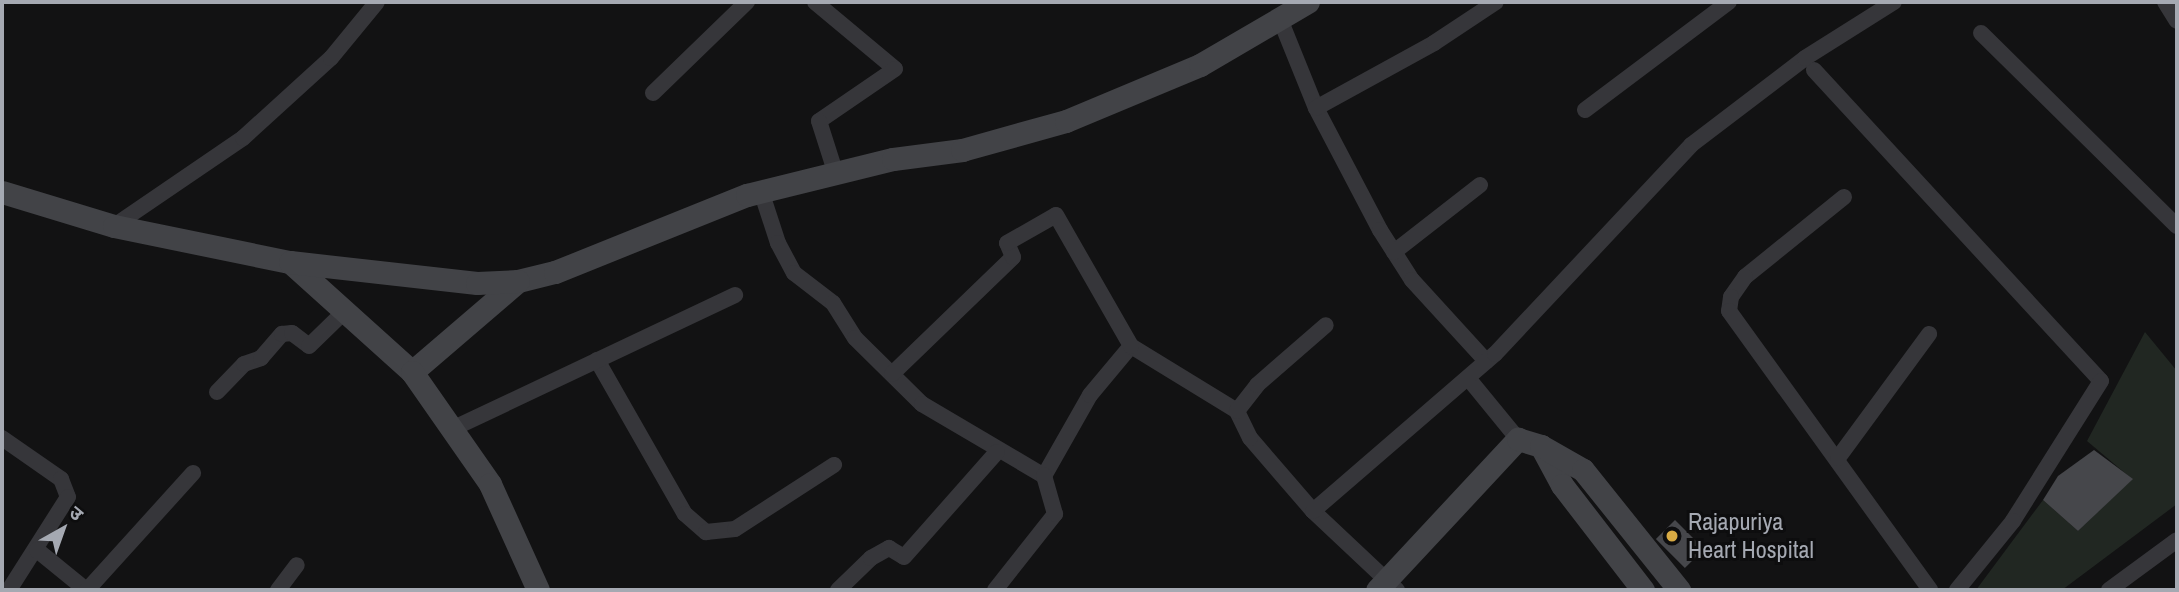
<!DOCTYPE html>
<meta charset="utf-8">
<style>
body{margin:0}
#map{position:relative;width:2179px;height:592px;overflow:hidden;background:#121213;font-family:"Archivo Narrow","Noto Sans Devanagari",sans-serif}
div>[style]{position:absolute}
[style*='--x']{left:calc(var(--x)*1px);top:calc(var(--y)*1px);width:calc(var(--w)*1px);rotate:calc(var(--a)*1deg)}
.green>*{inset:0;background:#212722}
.building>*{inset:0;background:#46474b;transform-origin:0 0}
.street>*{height:16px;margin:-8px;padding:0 8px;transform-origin:8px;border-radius:8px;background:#36363a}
.secondary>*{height:23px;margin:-11.5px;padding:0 11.5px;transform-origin:11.5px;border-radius:11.5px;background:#424347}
.dots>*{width:19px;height:19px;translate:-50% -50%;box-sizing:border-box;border:4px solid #0d0d0e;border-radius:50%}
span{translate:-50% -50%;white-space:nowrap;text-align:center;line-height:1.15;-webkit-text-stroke:6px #0d0d0e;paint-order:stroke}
.poi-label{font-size:24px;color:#a5a9b2}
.left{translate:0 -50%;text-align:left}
.frame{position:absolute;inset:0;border:4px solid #a5a9b2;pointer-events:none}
.north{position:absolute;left:28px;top:494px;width:70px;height:70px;-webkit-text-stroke:5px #0d0d0e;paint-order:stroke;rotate:40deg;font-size:19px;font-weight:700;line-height:28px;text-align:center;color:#a5a9b2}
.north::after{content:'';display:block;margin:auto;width:24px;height:32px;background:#a5a9b2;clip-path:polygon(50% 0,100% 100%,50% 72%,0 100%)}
</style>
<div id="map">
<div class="green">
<div style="clip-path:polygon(2145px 332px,2177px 371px,2177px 504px,2062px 590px,1976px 590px,2043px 500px,2078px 531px,2132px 479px,2087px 441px)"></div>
</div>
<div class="building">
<div style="clip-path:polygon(2094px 450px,2133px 479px,2078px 531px,2043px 500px,2058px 476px)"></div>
<div style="left:1675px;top:520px;width:41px;height:27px;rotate:45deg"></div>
</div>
<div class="street">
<div style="--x:815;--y:2;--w:104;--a:39.9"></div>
<div style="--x:895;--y:69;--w:92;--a:145.6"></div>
<div style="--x:819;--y:121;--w:52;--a:72.3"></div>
<div style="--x:2165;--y:2;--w:22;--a:58"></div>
<div style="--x:1280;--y:19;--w:96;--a:68"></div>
<div style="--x:1316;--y:108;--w:138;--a:62.3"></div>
<div style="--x:1380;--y:230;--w:59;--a:57.4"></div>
<div style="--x:1412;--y:280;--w:110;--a:47.6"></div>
<div style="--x:1981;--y:33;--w:275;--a:44.6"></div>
<div style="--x:1814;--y:70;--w:423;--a:47.3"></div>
<div style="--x:2101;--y:381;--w:165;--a:122.2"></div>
<div style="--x:2013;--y:521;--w:89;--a:129.1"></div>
<div style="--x:653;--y:93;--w:131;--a:-44.1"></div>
<div style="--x:1316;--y:108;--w:135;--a:-28.8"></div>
<div style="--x:1434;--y:43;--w:74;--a:-33.5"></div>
<div style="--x:1585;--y:110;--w:180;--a:-36.9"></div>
<div style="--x:761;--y:191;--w:55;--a:71.9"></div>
<div style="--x:778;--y:243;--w:34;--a:62"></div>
<div style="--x:794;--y:273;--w:49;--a:37.6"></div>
<div style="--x:833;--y:303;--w:41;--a:57.8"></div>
<div style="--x:855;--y:338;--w:94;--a:44.6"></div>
<div style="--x:922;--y:404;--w:142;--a:30.5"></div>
<div style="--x:1044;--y:476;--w:93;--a:-60.4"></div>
<div style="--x:1090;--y:395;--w:64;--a:-50.1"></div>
<div style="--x:1131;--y:346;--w:124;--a:31.5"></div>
<div style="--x:1844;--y:197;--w:127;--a:141.1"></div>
<div style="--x:1745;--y:277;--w:24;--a:125"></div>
<div style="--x:1731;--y:297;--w:14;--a:98"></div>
<div style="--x:1729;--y:311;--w:344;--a:54.2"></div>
<div style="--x:114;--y:226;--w:156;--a:-34.3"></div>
<div style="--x:243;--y:138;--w:119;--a:-42.3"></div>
<div style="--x:331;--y:58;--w:72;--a:-50.6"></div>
<div style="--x:1394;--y:252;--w:109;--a:-37.9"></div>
<div style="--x:597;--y:360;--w:177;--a:60.3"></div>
<div style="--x:685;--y:514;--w:28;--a:41"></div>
<div style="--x:706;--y:532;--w:29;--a:-6"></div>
<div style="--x:735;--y:529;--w:118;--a:-32.9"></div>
<div style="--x:892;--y:374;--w:168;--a:-44"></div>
<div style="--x:1013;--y:257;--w:15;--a:-113"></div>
<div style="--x:1007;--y:243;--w:56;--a:-29.7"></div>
<div style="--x:1056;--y:215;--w:151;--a:60.2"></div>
<div style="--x:1468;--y:378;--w:79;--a:50.7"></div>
<div style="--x:217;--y:392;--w:39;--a:-46"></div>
<div style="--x:244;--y:364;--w:18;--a:-19"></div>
<div style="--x:261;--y:358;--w:32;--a:-49"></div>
<div style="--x:282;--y:334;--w:10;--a:-6"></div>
<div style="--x:292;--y:333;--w:21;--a:37"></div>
<div style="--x:309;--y:346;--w:52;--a:-44.2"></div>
<div style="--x:454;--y:428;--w:311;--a:-25.3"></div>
<div style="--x:2;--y:438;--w:72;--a:34.8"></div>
<div style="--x:61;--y:479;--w:19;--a:69"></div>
<div style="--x:68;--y:497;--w:110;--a:122.4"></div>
<div style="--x:1838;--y:458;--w:154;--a:-53.7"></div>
<div style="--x:1313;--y:511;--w:96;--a:-130.8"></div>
<div style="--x:1250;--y:438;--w:30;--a:-116"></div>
<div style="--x:1237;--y:411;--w:33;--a:-52"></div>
<div style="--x:1257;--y:385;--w:91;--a:-41"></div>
<div style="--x:37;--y:550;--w:63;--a:39.2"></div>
<div style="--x:87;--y:590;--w:158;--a:-47.8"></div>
<div style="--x:278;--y:590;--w:31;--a:-53"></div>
<div style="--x:838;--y:590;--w:46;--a:-44.1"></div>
<div style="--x:871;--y:558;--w:21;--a:-29"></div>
<div style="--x:889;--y:548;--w:17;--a:31"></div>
<div style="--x:904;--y:557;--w:140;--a:-48.5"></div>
<div style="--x:995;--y:590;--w:97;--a:-51.7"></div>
<div style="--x:1055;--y:514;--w:40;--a:-106"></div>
<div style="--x:1397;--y:590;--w:115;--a:-136.8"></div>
<div style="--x:1313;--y:511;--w:240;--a:-40.8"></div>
<div style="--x:1495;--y:354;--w:287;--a:-46.8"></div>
<div style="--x:1691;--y:145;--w:143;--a:-37.3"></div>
<div style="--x:1805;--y:58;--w:105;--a:-32.2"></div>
<div style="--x:2109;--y:590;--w:84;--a:-36.3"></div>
</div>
<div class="secondary">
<div style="--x:2;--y:192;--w:117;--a:16.9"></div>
<div style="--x:114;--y:226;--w:180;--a:11.6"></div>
<div style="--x:290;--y:262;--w:164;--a:42"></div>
<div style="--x:412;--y:372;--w:140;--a:-40.6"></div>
<div style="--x:518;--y:281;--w:38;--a:-14"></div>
<div style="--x:555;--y:272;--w:207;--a:-21.9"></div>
<div style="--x:747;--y:195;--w:150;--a:-13.9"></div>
<div style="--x:893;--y:159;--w:70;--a:-7.4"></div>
<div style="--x:962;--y:150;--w:108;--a:-15.6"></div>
<div style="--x:1066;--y:121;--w:145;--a:-22.7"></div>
<div style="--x:1200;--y:65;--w:125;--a:-30.3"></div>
<div style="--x:290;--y:262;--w:188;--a:6.4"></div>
<div style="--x:477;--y:283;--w:41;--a:-2.8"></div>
<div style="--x:412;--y:372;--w:136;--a:55.1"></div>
<div style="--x:490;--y:484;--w:116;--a:65.6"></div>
<div style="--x:1541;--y:446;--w:44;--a:61.7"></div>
<div style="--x:1562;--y:485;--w:133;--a:52.4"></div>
<div style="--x:1377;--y:590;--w:207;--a:-47"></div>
<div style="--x:1518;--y:439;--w:24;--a:17"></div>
<div style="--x:1541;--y:446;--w:48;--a:29.7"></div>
<div style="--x:1583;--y:470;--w:154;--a:51.3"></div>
</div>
<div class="dots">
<div style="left:1672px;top:536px;background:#d9ab44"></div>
</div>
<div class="poi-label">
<span class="left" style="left:1688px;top:536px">Rajapuriya<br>Heart Hospital</span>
</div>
<div class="frame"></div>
<div class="north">उ</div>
</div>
